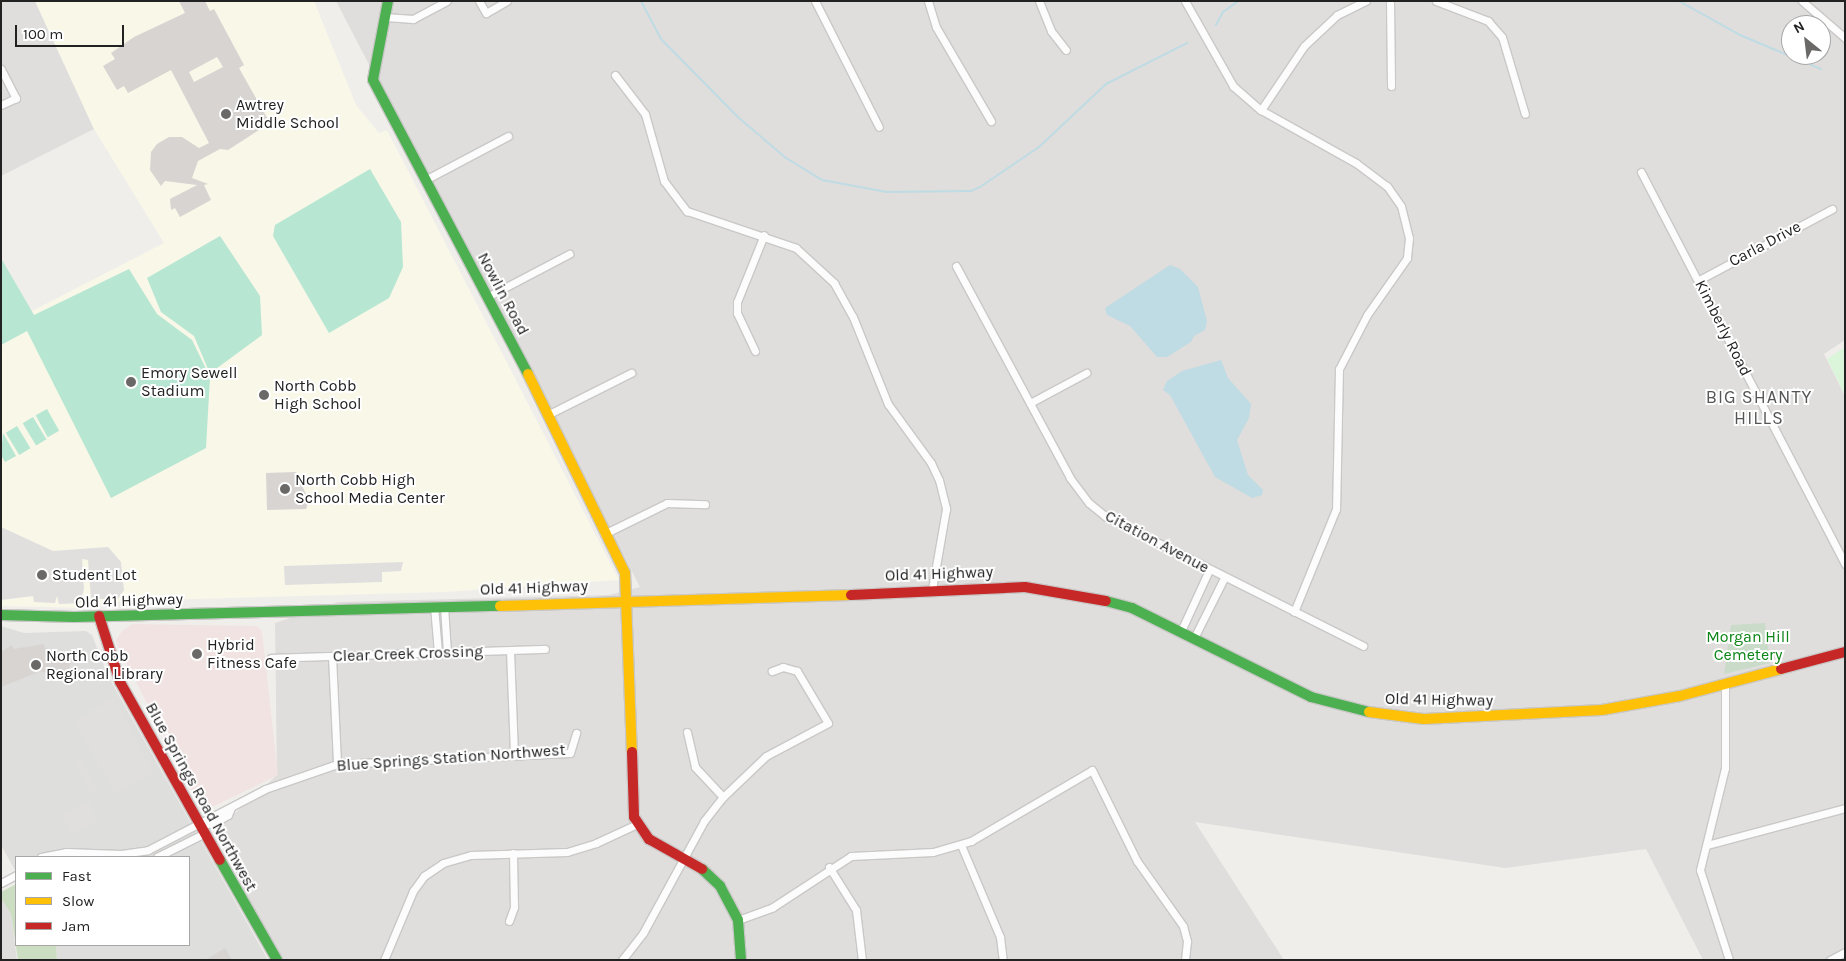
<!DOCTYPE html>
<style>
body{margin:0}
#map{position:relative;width:1846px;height:961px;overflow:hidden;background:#f0eeeb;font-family:Karla,sans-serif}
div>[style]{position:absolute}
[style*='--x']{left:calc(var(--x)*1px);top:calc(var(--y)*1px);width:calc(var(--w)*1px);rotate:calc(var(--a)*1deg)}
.residential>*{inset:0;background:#dfdedc}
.commercial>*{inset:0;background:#f1e3e1}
.education>*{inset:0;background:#f8f7e8}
.religious>*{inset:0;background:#dededc}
.forest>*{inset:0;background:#cbdec1}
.cemetery>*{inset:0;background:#cadbca}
.park>*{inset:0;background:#daf5da}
.pitch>*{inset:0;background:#b7e6d2;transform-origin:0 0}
.parking>*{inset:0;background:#e0dfde;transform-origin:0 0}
.water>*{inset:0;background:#bfdbe3}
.stream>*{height:2px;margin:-1px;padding:0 1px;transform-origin:1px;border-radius:1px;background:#bfdbe3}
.building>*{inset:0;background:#d7d4d2}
.roads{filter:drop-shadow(1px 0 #c9c8c7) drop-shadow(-1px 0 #c9c8c7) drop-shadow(0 1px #c9c8c7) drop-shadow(0 -1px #c9c8c7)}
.street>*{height:7px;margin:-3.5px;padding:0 3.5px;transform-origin:3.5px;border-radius:3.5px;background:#fdfcfc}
.fast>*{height:10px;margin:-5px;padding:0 5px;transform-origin:5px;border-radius:5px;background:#4caf50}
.slow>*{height:10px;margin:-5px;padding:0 5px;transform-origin:5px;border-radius:5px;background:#ffc107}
.jam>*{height:10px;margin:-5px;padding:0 5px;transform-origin:5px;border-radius:5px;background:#c62828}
.dots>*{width:14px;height:14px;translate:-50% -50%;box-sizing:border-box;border:2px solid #fff;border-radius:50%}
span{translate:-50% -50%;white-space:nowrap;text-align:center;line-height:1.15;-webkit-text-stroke:4px #fff;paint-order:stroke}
.poi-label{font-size:16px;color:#222}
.left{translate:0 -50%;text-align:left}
.street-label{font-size:16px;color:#222}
.park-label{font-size:16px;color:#0c8416}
.neighbourhood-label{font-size:18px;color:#555;letter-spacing:1px}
.frame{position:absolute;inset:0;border:2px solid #222;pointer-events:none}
.legend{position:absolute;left:15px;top:856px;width:175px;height:90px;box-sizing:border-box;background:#fff;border:1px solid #a7a7a7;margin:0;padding:6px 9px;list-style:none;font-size:15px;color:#222}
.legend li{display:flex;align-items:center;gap:10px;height:25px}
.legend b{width:25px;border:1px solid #a7a7a7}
.north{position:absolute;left:1781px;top:15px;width:50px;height:50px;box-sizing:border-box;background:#fff;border:1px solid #a7a7a7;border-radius:50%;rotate:331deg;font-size:14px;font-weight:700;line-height:20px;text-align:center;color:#222}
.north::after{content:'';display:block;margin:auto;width:18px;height:22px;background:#6a6968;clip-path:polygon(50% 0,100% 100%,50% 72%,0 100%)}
.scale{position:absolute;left:15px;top:25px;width:109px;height:22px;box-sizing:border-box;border:2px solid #222;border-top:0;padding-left:6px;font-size:15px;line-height:18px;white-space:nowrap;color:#222;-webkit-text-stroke:4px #fff;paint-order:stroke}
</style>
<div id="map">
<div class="residential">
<div style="clip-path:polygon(1px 1px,35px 1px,94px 129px,1px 176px)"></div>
<div style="clip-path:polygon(evenodd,336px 1px,1845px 1px,1845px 340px,1824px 354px,1845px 396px,1845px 960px,1703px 960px,1646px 849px,1505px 868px,1195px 822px,1284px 960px,278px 960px,218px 835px,223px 824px,277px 775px,275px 623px,338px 602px,609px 595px,640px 587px,336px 1px,1791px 25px,1821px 25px,1821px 55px,1791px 55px,1791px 25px)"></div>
<div style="clip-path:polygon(1px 898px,11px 914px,17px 960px,1px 960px)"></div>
</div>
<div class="commercial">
<div style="clip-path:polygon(133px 624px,257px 626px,262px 631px,278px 775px,206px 810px,195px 796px,118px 647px,116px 640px,122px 631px)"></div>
</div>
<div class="education">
<div style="clip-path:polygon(35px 1px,314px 1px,356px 105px,379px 133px,387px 130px,619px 580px,445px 592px,125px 601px,82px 608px,1px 606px,1px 327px,164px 243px,94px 129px)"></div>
</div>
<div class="religious">
<div style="clip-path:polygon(1px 626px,24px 633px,86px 631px,92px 635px,108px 676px,268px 960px,57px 960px,56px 945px,189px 945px,189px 857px,16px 857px,16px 872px,1px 845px)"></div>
</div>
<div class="forest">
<div style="clip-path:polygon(16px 884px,16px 945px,56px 945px,57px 960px,18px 960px,11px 914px,1px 898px,1px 892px)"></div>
</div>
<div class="cemetery">
<div style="clip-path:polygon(1765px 623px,1770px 663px,1724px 674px,1731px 625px)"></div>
</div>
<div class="park">
<div style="clip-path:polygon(1845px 347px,1845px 395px,1827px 359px)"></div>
</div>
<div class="pitch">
<div style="clip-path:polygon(370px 169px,401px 222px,403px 267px,389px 298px,329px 333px,273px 236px,275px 225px)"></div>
<div style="clip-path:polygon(220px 236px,260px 296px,262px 335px,213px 371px,208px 369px,194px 336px,161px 312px,147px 278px)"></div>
<div style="clip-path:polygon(1px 258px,34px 315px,129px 269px,157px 314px,192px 340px,210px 377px,206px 448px,111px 498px,27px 331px,1px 345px)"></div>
<div style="left:47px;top:409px;width:25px;height:13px;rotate:61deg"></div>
<div style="left:33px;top:417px;width:26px;height:12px;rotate:59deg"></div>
<div style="left:17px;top:426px;width:26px;height:13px;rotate:59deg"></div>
<div style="clip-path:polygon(3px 433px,16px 456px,5px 462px,1px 455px)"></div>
</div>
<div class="parking">
<div style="clip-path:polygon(1px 527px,53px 551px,108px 547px,121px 562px,124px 590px,118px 599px,91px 599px,88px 560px,82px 559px,84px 589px,80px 603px,59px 604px,57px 596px,55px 603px,34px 602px,33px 596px,1px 600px)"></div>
<div style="clip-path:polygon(403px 562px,401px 571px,382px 572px,382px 582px,285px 585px,284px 566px)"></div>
<div style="left:114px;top:698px;width:85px;height:46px;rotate:61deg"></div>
<div style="left:81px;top:758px;width:36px;height:8px;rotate:63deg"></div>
<div style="left:90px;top:802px;width:22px;height:30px;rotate:69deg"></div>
</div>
<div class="water">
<div style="clip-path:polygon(1170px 265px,1180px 269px,1198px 287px,1207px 321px,1205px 330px,1194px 336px,1191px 342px,1167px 357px,1157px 357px,1130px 326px,1107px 315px,1105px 308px)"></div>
<div style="clip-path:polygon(1221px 360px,1228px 378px,1251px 404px,1249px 418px,1237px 440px,1248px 475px,1263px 490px,1262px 495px,1252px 498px,1215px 477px,1170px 395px,1163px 390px,1167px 381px,1182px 371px)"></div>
</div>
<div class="stream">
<div style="--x:641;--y:1;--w:43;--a:62.2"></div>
<div style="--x:661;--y:39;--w:111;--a:45.4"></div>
<div style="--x:739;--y:118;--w:62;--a:40.4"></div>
<div style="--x:786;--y:158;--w:42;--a:31.4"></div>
<div style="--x:822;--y:180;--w:66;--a:10.5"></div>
<div style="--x:887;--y:192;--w:84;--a:-0.7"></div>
<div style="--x:971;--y:191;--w:10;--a:-24"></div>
<div style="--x:980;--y:187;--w:71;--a:-34.1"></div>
<div style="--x:1039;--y:147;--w:92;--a:-43.2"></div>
<div style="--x:1106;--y:84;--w:91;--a:-26.8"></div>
<div style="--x:1679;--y:1;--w:70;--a:29.1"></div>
<div style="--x:1740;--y:35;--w:88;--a:22.8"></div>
<div style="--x:1216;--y:25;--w:15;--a:-62"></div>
<div style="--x:1223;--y:12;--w:19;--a:-36"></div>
</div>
<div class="building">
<div style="clip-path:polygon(evenodd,179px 1px,205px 1px,210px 11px,214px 9px,244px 65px,239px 68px,270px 123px,228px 150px,220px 149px,198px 161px,192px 178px,208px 184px,204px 185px,211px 200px,180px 217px,175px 208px,171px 210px,170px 199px,197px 185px,165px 181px,161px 186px,150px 170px,151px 152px,157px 144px,169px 137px,182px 137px,199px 148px,209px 143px,171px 70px,128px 93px,124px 86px,117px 90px,103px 66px,115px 59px,111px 53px,134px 37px,185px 13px,179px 1px,217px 57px,223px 67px,194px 82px,189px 72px,217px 57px)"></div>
<div style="clip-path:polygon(296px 472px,309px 501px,306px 509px,267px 510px,266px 473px)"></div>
<div style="clip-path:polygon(44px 644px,45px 648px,73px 658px,64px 680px,41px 671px,1px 687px,1px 652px,12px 645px,14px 649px)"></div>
<div style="clip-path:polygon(225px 948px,232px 960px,205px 960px)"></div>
</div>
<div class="roads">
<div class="street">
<div style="--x:479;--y:1;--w:14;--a:60"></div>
<div style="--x:486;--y:13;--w:24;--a:-30"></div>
<div style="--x:815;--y:1;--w:141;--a:63.1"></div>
<div style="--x:928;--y:1;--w:27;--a:73"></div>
<div style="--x:936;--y:27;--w:109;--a:59.7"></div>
<div style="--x:1039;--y:1;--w:32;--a:68"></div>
<div style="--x:1051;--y:31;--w:24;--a:52"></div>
<div style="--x:1185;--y:1;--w:98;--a:60.5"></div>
<div style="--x:1233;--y:86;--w:37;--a:41"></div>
<div style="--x:1261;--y:110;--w:109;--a:29.2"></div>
<div style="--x:1356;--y:163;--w:39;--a:37"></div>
<div style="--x:1387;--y:186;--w:24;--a:55"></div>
<div style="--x:1401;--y:206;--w:33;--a:76"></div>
<div style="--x:1409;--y:238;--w:20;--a:96"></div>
<div style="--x:1407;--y:258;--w:70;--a:125.1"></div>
<div style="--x:1367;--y:315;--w:61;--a:117.4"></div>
<div style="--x:1339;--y:369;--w:140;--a:91.2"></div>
<div style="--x:1336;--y:509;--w:111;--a:112.2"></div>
<div style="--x:1390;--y:1;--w:85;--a:89.3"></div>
<div style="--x:1436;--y:1;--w:56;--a:21"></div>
<div style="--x:1488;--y:21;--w:21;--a:49"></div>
<div style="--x:1502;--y:37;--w:80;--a:73.4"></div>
<div style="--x:1802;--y:1;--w:57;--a:40.7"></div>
<div style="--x:385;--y:17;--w:28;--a:4"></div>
<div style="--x:413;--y:19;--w:38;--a:-28"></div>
<div style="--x:1;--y:69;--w:33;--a:63"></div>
<div style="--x:16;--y:98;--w:17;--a:155"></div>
<div style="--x:615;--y:75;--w:49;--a:52.4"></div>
<div style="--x:645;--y:114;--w:70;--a:74.2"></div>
<div style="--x:664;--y:181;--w:38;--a:53"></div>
<div style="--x:687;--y:211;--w:115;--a:18.7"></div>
<div style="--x:796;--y:248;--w:52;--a:42.6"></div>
<div style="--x:834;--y:283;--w:39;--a:61"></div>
<div style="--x:853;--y:317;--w:94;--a:68.1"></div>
<div style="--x:888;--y:404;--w:73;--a:53.9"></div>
<div style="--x:931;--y:463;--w:19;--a:65"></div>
<div style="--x:939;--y:480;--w:30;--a:76"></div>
<div style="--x:946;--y:509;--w:81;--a:99.9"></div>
<div style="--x:1261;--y:110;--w:77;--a:-56.1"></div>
<div style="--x:1304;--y:46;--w:45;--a:-43.2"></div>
<div style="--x:1337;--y:15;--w:32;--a:-26"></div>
<div style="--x:1641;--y:172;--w:442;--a:62.5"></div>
<div style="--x:425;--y:180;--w:94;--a:-27.9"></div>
<div style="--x:956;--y:266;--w:241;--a:61.7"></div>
<div style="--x:1070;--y:478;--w:31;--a:53"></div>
<div style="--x:1089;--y:503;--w:21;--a:39"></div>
<div style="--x:1105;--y:516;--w:289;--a:26.7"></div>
<div style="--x:1699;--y:280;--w:151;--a:-28.1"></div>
<div style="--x:487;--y:297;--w:93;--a:-27.7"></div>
<div style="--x:755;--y:351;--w:42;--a:-115.3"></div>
<div style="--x:737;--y:313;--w:11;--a:-90"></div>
<div style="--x:737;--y:302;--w:72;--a:-68.1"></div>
<div style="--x:1030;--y:403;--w:64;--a:-28.2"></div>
<div style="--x:549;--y:414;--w:92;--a:-26.6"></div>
<div style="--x:604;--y:534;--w:70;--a:-26.2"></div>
<div style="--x:667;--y:503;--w:38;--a:2"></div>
<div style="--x:434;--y:606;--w:47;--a:85.1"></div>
<div style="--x:444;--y:606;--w:46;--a:86.3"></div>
<div style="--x:1181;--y:631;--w:67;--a:-65.3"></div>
<div style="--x:1194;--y:638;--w:67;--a:-63.4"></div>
<div style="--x:510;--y:650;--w:105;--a:87.8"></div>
<div style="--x:332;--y:656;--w:108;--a:87.3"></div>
<div style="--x:271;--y:658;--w:274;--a:-1.9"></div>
<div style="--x:1725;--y:685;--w:83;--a:90"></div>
<div style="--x:1725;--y:768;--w:105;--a:103.8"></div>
<div style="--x:1700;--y:870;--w:95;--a:72.1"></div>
<div style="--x:687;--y:732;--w:36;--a:77"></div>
<div style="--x:695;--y:767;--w:41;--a:47"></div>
<div style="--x:200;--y:825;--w:14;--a:-8"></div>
<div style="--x:214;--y:823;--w:16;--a:-30"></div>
<div style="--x:228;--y:815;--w:8;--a:-67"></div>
<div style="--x:961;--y:845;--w:100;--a:67"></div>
<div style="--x:1000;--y:937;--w:23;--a:83"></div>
<div style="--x:1707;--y:845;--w:143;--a:-15"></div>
<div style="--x:41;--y:857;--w:25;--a:-11"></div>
<div style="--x:66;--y:852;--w:55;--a:2.1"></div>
<div style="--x:121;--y:854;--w:27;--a:-8"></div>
<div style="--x:148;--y:850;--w:132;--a:-27.5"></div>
<div style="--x:265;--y:789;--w:76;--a:-19.1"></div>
<div style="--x:337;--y:764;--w:233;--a:-2.7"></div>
<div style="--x:570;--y:753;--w:21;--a:-73"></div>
<div style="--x:157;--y:857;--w:54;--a:-26.6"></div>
<div style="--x:829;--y:867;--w:51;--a:57.9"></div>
<div style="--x:856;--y:910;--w:50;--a:83.2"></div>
<div style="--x:1;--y:883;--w:17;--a:-28"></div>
<div style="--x:738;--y:920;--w:37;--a:-20"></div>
<div style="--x:773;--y:907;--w:93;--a:-33.2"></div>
<div style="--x:851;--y:856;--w:82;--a:-2.8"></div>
<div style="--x:933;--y:852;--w:40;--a:-16"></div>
<div style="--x:971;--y:841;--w:140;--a:-30.4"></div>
<div style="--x:1092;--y:770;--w:102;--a:63.7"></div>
<div style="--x:1137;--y:861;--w:80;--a:54.7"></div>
<div style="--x:1183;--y:926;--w:16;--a:75"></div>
<div style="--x:1187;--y:941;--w:19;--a:96"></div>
<div style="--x:509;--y:921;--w:15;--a:-70"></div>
<div style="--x:514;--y:907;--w:54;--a:-91.1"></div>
<div style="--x:384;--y:960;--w:75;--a:-67.2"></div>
<div style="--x:413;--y:891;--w:19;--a:-54"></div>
<div style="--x:424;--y:876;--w:23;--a:-34"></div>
<div style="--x:443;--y:863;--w:29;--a:-16"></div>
<div style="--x:471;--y:855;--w:96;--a:-1.8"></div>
<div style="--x:567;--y:852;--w:30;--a:-17"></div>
<div style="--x:596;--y:843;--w:45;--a:-24.9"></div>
<div style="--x:622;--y:960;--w:34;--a:-52"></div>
<div style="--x:643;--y:933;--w:128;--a:-61.4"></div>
<div style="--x:704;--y:821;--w:31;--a:-52"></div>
<div style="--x:723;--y:797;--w:59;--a:-43.6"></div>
<div style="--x:766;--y:756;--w:70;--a:-28"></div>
<div style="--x:828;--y:723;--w:61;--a:-120.8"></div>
<div style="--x:797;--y:671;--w:15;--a:-164"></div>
<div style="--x:783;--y:667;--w:12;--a:160"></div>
<div style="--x:1830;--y:960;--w:17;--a:-28"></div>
</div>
<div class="fast">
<div style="--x:388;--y:1;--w:80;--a:100.8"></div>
<div style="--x:373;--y:80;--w:332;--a:62.2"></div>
<div style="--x:1106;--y:601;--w:27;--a:15"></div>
<div style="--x:1132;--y:608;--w:200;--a:26.4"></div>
<div style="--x:1311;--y:697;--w:60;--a:14.5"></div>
<div style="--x:1;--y:615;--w:73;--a:1.6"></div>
<div style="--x:74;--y:617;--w:426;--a:-1.5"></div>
<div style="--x:220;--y:860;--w:115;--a:60.3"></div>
<div style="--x:702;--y:869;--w:25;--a:43"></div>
<div style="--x:720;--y:886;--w:38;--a:62"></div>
<div style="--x:738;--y:920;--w:40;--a:85.7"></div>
</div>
<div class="slow">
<div style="--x:528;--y:374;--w:221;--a:64"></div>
<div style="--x:625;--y:573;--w:179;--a:87.8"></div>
<div style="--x:500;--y:606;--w:351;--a:-1.8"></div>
<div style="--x:1369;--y:712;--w:55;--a:7.3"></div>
<div style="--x:1424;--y:719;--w:178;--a:-2.9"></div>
<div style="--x:1602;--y:710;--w:79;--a:-10.2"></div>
<div style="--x:1680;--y:696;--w:105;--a:-15"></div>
</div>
<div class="jam">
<div style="--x:851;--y:595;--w:174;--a:-2.6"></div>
<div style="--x:1025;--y:587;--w:82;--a:9.8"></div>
<div style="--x:99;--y:616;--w:69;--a:72.3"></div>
<div style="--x:120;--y:682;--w:204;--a:60.7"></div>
<div style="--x:1781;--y:669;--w:66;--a:-14.9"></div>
<div style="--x:632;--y:752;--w:65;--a:88.2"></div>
<div style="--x:634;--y:817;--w:27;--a:56"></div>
<div style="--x:649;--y:839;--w:61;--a:29.5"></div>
</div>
</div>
<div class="dots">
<div style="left:226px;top:114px;background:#6a6968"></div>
<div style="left:131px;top:382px;background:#6a6968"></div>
<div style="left:264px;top:395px;background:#6a6968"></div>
<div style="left:285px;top:489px;background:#6a6968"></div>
<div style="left:42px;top:575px;background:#6a6968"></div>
<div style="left:197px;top:654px;background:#6a6968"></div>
<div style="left:36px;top:665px;background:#6a6968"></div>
</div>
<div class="poi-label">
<span class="left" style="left:236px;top:114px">Awtrey<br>Middle School</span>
<span class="left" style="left:141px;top:382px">Emory Sewell<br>Stadium</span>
<span class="left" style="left:274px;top:395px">North Cobb<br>High School</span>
<span class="left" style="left:295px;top:489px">North Cobb High<br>School Media Center</span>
<span class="left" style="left:52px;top:575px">Student Lot</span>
<span class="left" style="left:207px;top:654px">Hybrid<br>Fitness Cafe</span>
<span class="left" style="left:46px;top:665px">North Cobb<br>Regional Library</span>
</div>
<div class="street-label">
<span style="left:1765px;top:244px;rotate:-28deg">Carla Drive</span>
<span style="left:503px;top:294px;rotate:62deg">Nowlin Road</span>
<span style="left:1723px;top:328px;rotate:63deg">Kimberly Road</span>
<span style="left:1157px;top:542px;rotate:28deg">Citation Avenue</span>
<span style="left:939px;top:574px;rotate:-2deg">Old 41 Highway</span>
<span style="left:534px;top:588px;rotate:-2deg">Old 41 Highway</span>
<span style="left:129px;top:601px;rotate:-2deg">Old 41 Highway</span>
<span style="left:408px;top:654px;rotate:-2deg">Clear Creek Crossing</span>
<span style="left:1439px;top:700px;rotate:1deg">Old 41 Highway</span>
<span style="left:451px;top:758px;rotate:-4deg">Blue Springs Station Northwest</span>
<span style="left:201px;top:797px;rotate:61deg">Blue Springs Road Northwest</span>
</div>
<div class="park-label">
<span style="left:1748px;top:646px">Morgan Hill<br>Cemetery</span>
</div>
<div class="neighbourhood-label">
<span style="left:1759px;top:408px">BIG SHANTY<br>HILLS</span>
</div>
<div class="frame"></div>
<ul class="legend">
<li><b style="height:6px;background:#4caf50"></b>Fast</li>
<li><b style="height:6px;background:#ffc107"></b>Slow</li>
<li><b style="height:6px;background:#c62828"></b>Jam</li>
</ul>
<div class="north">N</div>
<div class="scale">100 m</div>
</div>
